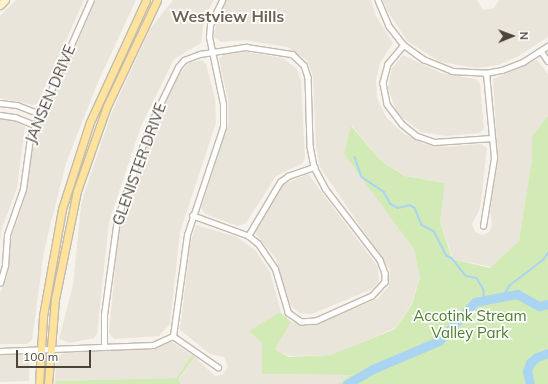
<!DOCTYPE html>
<style>
body{margin:0}
#map{position:relative;width:548px;height:384px;overflow:hidden;background:#f6f3ec;font-family:Mulish,sans-serif}
div>[style]{position:absolute}
[style*='--x']{left:calc(var(--x)*1px);top:calc(var(--y)*1px);width:calc(var(--w)*1px);rotate:calc(var(--a)*1deg)}
.residential>*{inset:0;background:#eae5da}
.green>*{inset:0;background:#d2eab5}
.stream>*{height:1.5px;margin:-0.75px;padding:0 0.75px;transform-origin:0.75px;border-radius:0.75px;background:#a9d4f2}
.river>*{height:9px;margin:-4.5px;padding:0 4.5px;transform-origin:4.5px;border-radius:4.5px;background:#a9d4f2}
.roads{filter:drop-shadow(1px 0 #c2bbae) drop-shadow(-1px 0 #c2bbae) drop-shadow(0 1px #c2bbae) drop-shadow(0 -1px #c2bbae)}
.street>*{height:4.5px;margin:-2.25px;padding:0 2.25px;transform-origin:2.25px;border-radius:2.25px;background:#fff}
.secondary>*{height:7px;margin:-3.5px;padding:0 3.5px;transform-origin:3.5px;border-radius:3.5px;background:#fff3cd}
.primary>*{height:7px;margin:-3.5px;padding:0 3.5px;transform-origin:3.5px;border-radius:3.5px;background:#ffe39c}
span{translate:-50% -50%;white-space:nowrap;text-align:center;line-height:1.15;-webkit-text-stroke:3.5px #fff;paint-order:stroke}
.street-label{font-size:15px;color:#4b4439}
.park-label{font-size:15px;color:#4a7f2a}
.neighbourhood-label{font-size:16px;color:#6e6250;font-weight:700}
.north{position:absolute;left:492px;top:16px;width:40px;height:40px;-webkit-text-stroke:3px #fff;paint-order:stroke;rotate:89deg;font-size:11px;font-weight:700;line-height:16px;text-align:center;color:#4b4439}
.north::after{content:'';display:block;margin:auto;width:14px;height:18px;background:#4b4439;clip-path:polygon(50% 0,100% 100%,50% 72%,0 100%)}
.scale{position:absolute;left:16px;top:350px;width:75px;height:18px;box-sizing:border-box;border:2px solid #4b4439;border-top:0;padding-left:5px;font-size:12px;line-height:14px;white-space:nowrap;color:#4b4439;-webkit-text-stroke:3px #fff;paint-order:stroke}
</style>
<div id="map">
<div class="residential">
<div style="clip-path:polygon(16px 0,84px 0,38px 103px,33px 105px,0 98px,0 16px)"></div>
<div style="clip-path:polygon(96px 0,136px 0,98px 82px,66px 163px,44px 251px,32px 340px,27px 344px,0 344px,0 293px,7px 277px,11px 239px,26px 194px,33px 143px)"></div>
<div style="clip-path:polygon(173px 0,214px 0,204px 20px,201px 43px,174px 59px,141px 126px,109px 222px,97px 334px,94px 338px,70px 343px,59px 339px,73px 285px,81px 206px,85px 191px,112px 112px,150px 29px)"></div>
<div style="clip-path:polygon(227px 0,371px 0,376px 16px,393px 43px,380px 63px,376px 80px,377px 98px,386px 117px,403px 133px,424px 144px,445px 147px,481px 144px,487px 148px,480px 209px,472px 224px,475px 232px,482px 235px,489px 232px,492px 226px,490px 211px,498px 160px,493px 79px,537px 60px,548px 74px,548px 116px,532px 136px,532px 159px,519px 241px,491px 267px,453px 259px,440px 222px,445px 183px,406px 176px,382px 162px,352px 126px,348px 139px,414px 249px,420px 276px,412px 303px,395px 328px,332px 355px,290px 356px,275px 349px,291px 322px,314px 325px,377px 299px,389px 286px,390px 270px,320px 167px,316px 147px,313px 76px,307px 60px,287px 47px,245px 40px,221px 42px,214px 37px,216px 23px)"></div>
<div style="clip-path:polygon(383px 0,477px 0,483px 10px,494px 8px,499px 0,548px 0,548px 37px,517px 57px,498px 65px,477px 68px,440px 62px,407px 41px,387px 10px)"></div>
<div style="clip-path:polygon(240px 51px,283px 58px,297px 69px,301px 81px,305px 158px,302px 164px,276px 176px,246px 223px,238px 226px,205px 214px,201px 208px,228px 125px,228px 100px,219px 59px,225px 53px)"></div>
<div style="clip-path:polygon(403px 55px,441px 73px,476px 79px,480px 84px,484px 129px,479px 133px,446px 136px,421px 132px,397px 113px,388px 88px,392px 68px)"></div>
<div style="clip-path:polygon(202px 60px,206px 64px,215px 99px,216px 123px,180px 232px,170px 324px,159px 336px,114px 339px,109px 333px,119px 227px,153px 127px,178px 75px,189px 63px)"></div>
<div style="clip-path:polygon(0 119px,15px 121px,25px 127px,17px 188px,1px 231px,0 243px)"></div>
<div style="clip-path:polygon(308px 174px,378px 267px,379px 281px,372px 289px,312px 314px,299px 313px,289px 304px,276px 259px,255px 233px,282px 185px)"></div>
<div style="clip-path:polygon(196px 225px,237px 237px,255px 250px,270px 272px,281px 312px,250px 331px,263px 342px,263px 374px,353px 375px,338px 384px,180px 384px,179px 379px,195px 357px,215px 376px,223px 374px,228px 367px,224px 357px,210px 354px,180px 330px,190px 245px)"></div>
<div style="clip-path:polygon(172px 342px,192px 355px,176px 378px,55px 381px,56px 360px,61px 354px,95px 350px,153px 349px)"></div>
<div style="clip-path:polygon(0 355px,27px 355px,30px 360px,29px 381px,0 382px)"></div>
</div>
<div class="green">
<div style="clip-path:polygon(548px 116px,548px 384px,338px 384px,352px 375px,262px 374px,262px 343px,249px 331px,280px 312px,291px 322px,275px 349px,289px 357px,331px 355px,395px 329px,412px 304px,420px 277px,414px 249px,344px 154px,351px 126px,382px 162px,405px 176px,445px 183px,440px 222px,452px 259px,490px 268px,519px 241px,532px 159px,532px 136px)"></div>
<div style="clip-path:polygon(192px 355px,195px 357px,179px 378px,180px 384px,55px 384px,55px 381px,176px 378px)"></div>
</div>
<div class="stream">
<div style="--x:355;--y:157;--w:21;--a:71"></div>
<div style="--x:362;--y:177;--w:27;--a:34"></div>
<div style="--x:384;--y:192;--w:14;--a:60"></div>
<div style="--x:391;--y:204;--w:8;--a:30"></div>
<div style="--x:398;--y:208;--w:12;--a:-14"></div>
<div style="--x:410;--y:205;--w:6;--a:31"></div>
<div style="--x:415;--y:208;--w:18;--a:68"></div>
<div style="--x:422;--y:225;--w:13;--a:27"></div>
<div style="--x:434;--y:231;--w:28;--a:63"></div>
<div style="--x:447;--y:256;--w:5;--a:22"></div>
<div style="--x:452;--y:258;--w:23;--a:52"></div>
<div style="--x:466;--y:276;--w:11;--a:10"></div>
<div style="--x:477;--y:278;--w:14;--a:60"></div>
<div style="--x:484;--y:290;--w:10;--a:90"></div>
<div style="--x:504;--y:295;--w:10;--a:-61"></div>
<div style="--x:509;--y:286;--w:43;--a:-37.4"></div>
<div style="--x:543;--y:260;--w:9;--a:-54"></div>
</div>
<div class="river">
<div style="--x:347;--y:384;--w:32;--a:-30"></div>
<div style="--x:375;--y:368;--w:69;--a:-22.9"></div>
<div style="--x:439;--y:341;--w:53;--a:-47.3"></div>
<div style="--x:475;--y:302;--w:43;--a:-10.8"></div>
<div style="--x:517;--y:294;--w:25;--a:29"></div>
<div style="--x:539;--y:306;--w:9;--a:-13"></div>
<div style="--x:530;--y:384;--w:13;--a:-103"></div>
<div style="--x:527;--y:371;--w:9;--a:-69"></div>
<div style="--x:530;--y:363;--w:9;--a:-41"></div>
<div style="--x:537;--y:357;--w:12;--a:-20"></div>
</div>
<div class="roads">
<div class="street">
<div style="--x:378;--y:0;--w:28;--a:67"></div>
<div style="--x:389;--y:26;--w:24;--a:52"></div>
<div style="--x:404;--y:45;--w:24;--a:36"></div>
<div style="--x:423;--y:59;--w:31;--a:22"></div>
<div style="--x:452;--y:71;--w:34;--a:3"></div>
<div style="--x:486;--y:73;--w:16;--a:-11"></div>
<div style="--x:502;--y:70;--w:22;--a:-21"></div>
<div style="--x:523;--y:62;--w:30;--a:-33"></div>
<div style="--x:404;--y:45;--w:25;--a:130"></div>
<div style="--x:388;--y:64;--w:20;--a:105"></div>
<div style="--x:383;--y:83;--w:21;--a:79"></div>
<div style="--x:387;--y:104;--w:25;--a:53"></div>
<div style="--x:402;--y:124;--w:19;--a:39"></div>
<div style="--x:417;--y:136;--w:18;--a:19"></div>
<div style="--x:434;--y:142;--w:58;--a:-3.9"></div>
<div style="--x:541;--y:51;--w:12;--a:55"></div>
<div style="--x:0;--y:103;--w:17;--a:7"></div>
<div style="--x:17;--y:105;--w:26;--a:21"></div>
<div style="--x:0;--y:115;--w:15;--a:8"></div>
<div style="--x:15;--y:117;--w:22;--a:22"></div>
<div style="--x:483;--y:226;--w:69;--a:-80.8"></div>
<div style="--x:494;--y:158;--w:85;--a:-95.4"></div>
<div style="--x:248;--y:236;--w:63;--a:-59.3"></div>
<div style="--x:280;--y:182;--w:10;--a:-37"></div>
<div style="--x:288;--y:176;--w:28;--a:-19"></div>
<div style="--x:0;--y:283;--w:19;--a:-74"></div>
<div style="--x:5;--y:265;--w:30;--a:-86"></div>
<div style="--x:7;--y:235;--w:49;--a:-70.8"></div>
<div style="--x:23;--y:189;--w:51;--a:-82.2"></div>
<div style="--x:30;--y:138;--w:151;--a:-66.2"></div>
<div style="--x:173;--y:336;--w:55;--a:34.6"></div>
<div style="--x:104;--y:346;--w:31;--a:-90"></div>
<div style="--x:104;--y:315;--w:97;--a:-82.3"></div>
<div style="--x:117;--y:219;--w:100;--a:-70.7"></div>
<div style="--x:150;--y:125;--w:64;--a:-64.2"></div>
<div style="--x:178;--y:67;--w:9;--a:-49"></div>
<div style="--x:184;--y:60;--w:17;--a:-21"></div>
<div style="--x:200;--y:54;--w:47;--a:-8.7"></div>
<div style="--x:246;--y:47;--w:47;--a:8.7"></div>
<div style="--x:292;--y:54;--w:16;--a:43"></div>
<div style="--x:304;--y:65;--w:13;--a:72"></div>
<div style="--x:308;--y:77;--w:69;--a:88.3"></div>
<div style="--x:310;--y:146;--w:21;--a:79"></div>
<div style="--x:314;--y:167;--w:24;--a:62"></div>
<div style="--x:325;--y:188;--w:91;--a:52.6"></div>
<div style="--x:380;--y:260;--w:14;--a:69"></div>
<div style="--x:385;--y:273;--w:9;--a:90"></div>
<div style="--x:385;--y:282;--w:19;--a:133"></div>
<div style="--x:372;--y:296;--w:61;--a:155.9"></div>
<div style="--x:316;--y:321;--w:15;--a:176"></div>
<div style="--x:301;--y:322;--w:16;--a:-145"></div>
<div style="--x:288;--y:313;--w:46;--a:-106.5"></div>
<div style="--x:275;--y:269;--w:30;--a:-124"></div>
<div style="--x:258;--y:244;--w:13;--a:-141"></div>
<div style="--x:248;--y:236;--w:59;--a:-160"></div>
<div style="--x:0;--y:351;--w:153;--a:-2.2"></div>
<div style="--x:153;--y:345;--w:22;--a:-24"></div>
<div style="--x:173;--y:336;--w:102;--a:-82.1"></div>
<div style="--x:187;--y:235;--w:114;--a:-71.6"></div>
<div style="--x:223;--y:127;--w:23;--a:-90"></div>
<div style="--x:223;--y:104;--w:68;--a:-101.8"></div>
<div style="--x:209;--y:37;--w:12;--a:-85"></div>
<div style="--x:210;--y:25;--w:28;--a:-64"></div>
</div>
<div class="secondary">
<div style="--x:0;--y:5;--w:7;--a:-45"></div>
</div>
<div class="primary">
<div style="--x:39;--y:384;--w:68;--a:-86.6"></div>
<div style="--x:43;--y:316;--w:109;--a:-79.9"></div>
<div style="--x:62;--y:209;--w:91;--a:-72.2"></div>
<div style="--x:90;--y:122;--w:134;--a:-65.3"></div>
<div style="--x:48;--y:384;--w:85;--a:-85.3"></div>
<div style="--x:55;--y:299;--w:110;--a:-78.5"></div>
<div style="--x:77;--y:191;--w:90;--a:-70.6"></div>
<div style="--x:107;--y:106;--w:117;--a:-64.7"></div>
</div>
</div>
<div class="street-label">
<span style="left:50px;top:94px;rotate:-67deg">JANSEN DRIVE</span>
<span style="left:139px;top:164px;rotate:-70deg">GLENISTER DRIVE</span>
</div>
<div class="park-label">
<span style="left:470px;top:324px">Accotink Stream<br>Valley Park</span>
</div>
<div class="neighbourhood-label">
<span style="left:228px;top:16px">Westview Hills</span>
</div>
<div class="north">N</div>
<div class="scale">100 m</div>
</div>
